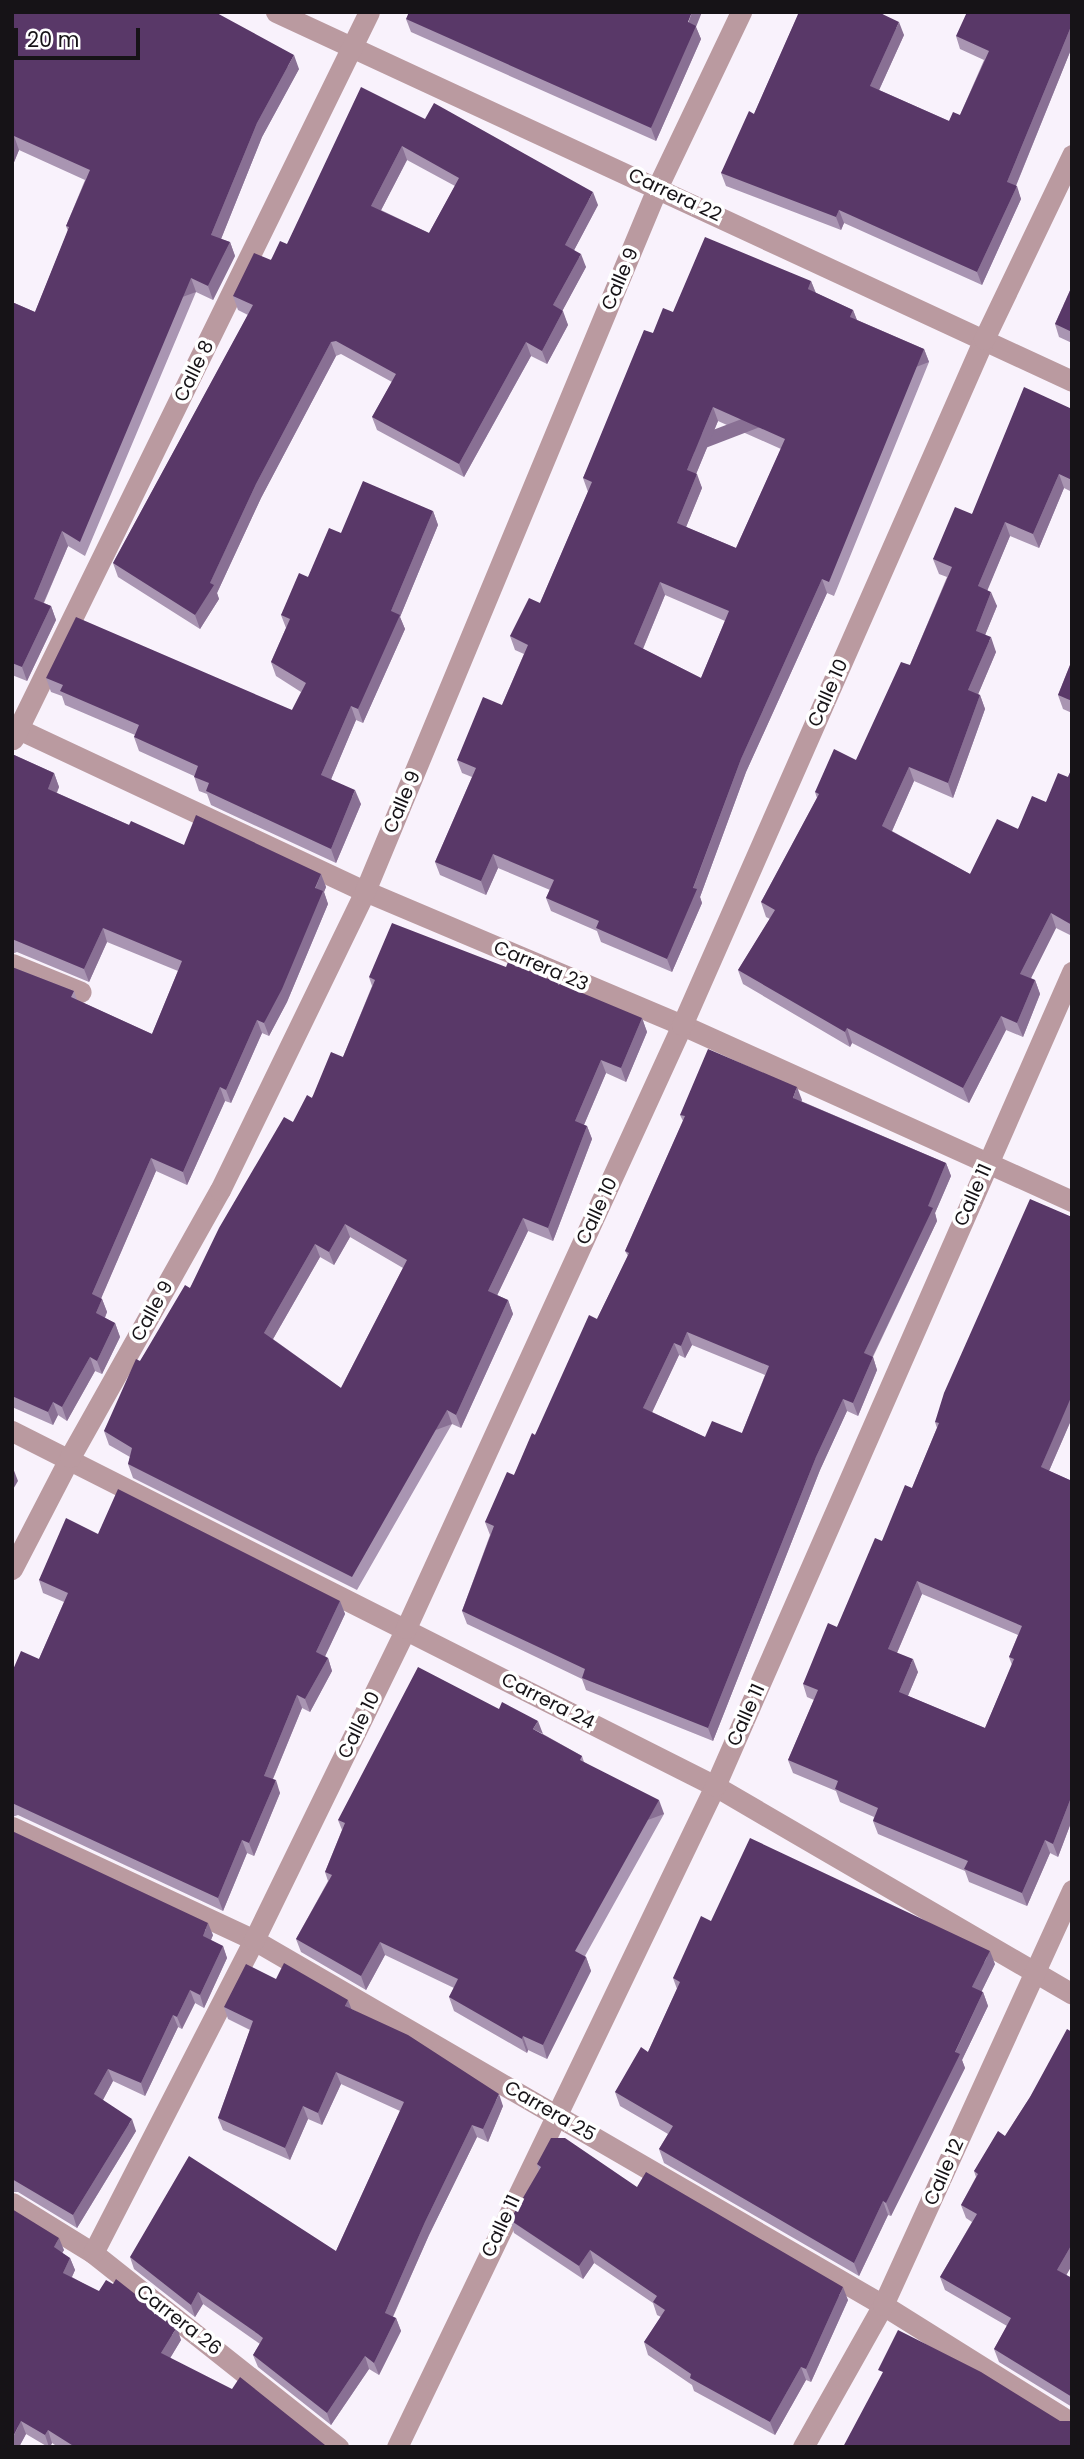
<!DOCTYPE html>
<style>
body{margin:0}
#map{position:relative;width:1084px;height:2459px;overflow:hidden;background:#f9f2fc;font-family:Poppins,sans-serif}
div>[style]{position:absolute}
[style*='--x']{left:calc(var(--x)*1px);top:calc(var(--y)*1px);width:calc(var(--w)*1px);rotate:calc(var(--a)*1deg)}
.minor>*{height:21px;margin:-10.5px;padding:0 10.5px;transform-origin:10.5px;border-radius:10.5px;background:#ba9aa0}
.wall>*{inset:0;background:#a995b2}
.shaded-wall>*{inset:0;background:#897094;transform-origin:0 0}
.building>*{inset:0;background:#593868}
span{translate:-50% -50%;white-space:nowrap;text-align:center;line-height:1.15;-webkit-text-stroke:7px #fff;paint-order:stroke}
.street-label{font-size:19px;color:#161317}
.frame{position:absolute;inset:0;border:14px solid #161317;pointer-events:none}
.scale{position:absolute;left:14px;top:28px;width:126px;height:32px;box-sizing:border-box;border:4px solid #161317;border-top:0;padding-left:9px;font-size:21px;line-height:24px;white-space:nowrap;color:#161317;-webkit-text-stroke:5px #fff;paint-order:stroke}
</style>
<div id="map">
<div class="minor">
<div style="--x:276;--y:12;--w:877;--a:24.87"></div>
<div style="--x:12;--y:726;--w:390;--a:25.1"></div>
<div style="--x:365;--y:891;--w:344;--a:22.9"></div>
<div style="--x:682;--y:1025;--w:428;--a:24.3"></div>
<div style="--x:13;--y:739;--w:809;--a:-63.91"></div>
<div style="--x:12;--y:964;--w:74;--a:22.1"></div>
<div style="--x:12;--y:1431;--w:788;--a:26.79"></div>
<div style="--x:715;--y:1786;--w:413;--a:30.2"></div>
<div style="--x:12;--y:1569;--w:126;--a:-62.6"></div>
<div style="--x:70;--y:1457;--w:306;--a:-60.7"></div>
<div style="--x:220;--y:1190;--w:332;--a:-64.1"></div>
<div style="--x:365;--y:891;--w:763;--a:-67.43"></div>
<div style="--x:658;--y:186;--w:193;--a:-64.5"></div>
<div style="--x:12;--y:1827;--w:267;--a:25"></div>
<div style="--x:254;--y:1940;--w:727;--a:30.13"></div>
<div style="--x:883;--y:2305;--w:223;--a:32"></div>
<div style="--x:12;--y:2203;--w:95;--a:31.7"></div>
<div style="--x:93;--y:2253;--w:313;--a:38.4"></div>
<div style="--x:93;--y:2253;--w:352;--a:-62.8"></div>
<div style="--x:254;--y:1940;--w:347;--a:-64"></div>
<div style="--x:406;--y:1628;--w:663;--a:-65.41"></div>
<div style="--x:682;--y:1025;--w:750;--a:-66.24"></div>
<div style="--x:984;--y:339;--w:204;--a:-64.4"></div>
<div style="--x:397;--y:2447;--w:734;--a:-64.31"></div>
<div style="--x:715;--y:1786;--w:889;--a:-66.32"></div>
<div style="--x:803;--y:2447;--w:163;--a:-60.6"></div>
<div style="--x:883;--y:2305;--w:456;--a:-65.5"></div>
</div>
<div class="wall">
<div style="clip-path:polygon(12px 12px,299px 69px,262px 137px,221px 239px,230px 242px,235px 256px,213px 300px,196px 292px,85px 556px,68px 546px,44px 603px,51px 606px,56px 620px,27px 681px,12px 675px,12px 302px,35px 312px,68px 231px,66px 226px,85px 180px,19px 150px,12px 167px)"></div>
<div style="clip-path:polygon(797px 12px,884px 12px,883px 15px,904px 35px,879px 90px,949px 121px,960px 115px,984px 60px,960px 49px,956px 36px,1072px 12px,1072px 47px,1016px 186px,1021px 199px,982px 285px,844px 223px,841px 230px,726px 186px,721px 173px,754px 114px,798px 15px)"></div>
<div style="clip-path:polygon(406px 19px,696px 27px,701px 39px,656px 141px,411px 32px)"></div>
<div style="clip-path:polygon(evenodd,425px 119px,598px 205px,574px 250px,586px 267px,562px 311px,568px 325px,547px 364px,531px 356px,464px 477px,377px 430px,372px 417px,392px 382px,341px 354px,336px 356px,261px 498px,217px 593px,219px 599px,200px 629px,118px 577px,113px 563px,248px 315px,238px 310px,233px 296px,287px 244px,425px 119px,407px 160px,455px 186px,429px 233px,381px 210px,407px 160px)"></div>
<div style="clip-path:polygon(evenodd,811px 281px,816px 293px,853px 310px,857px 320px,924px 349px,929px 362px,834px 596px,827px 593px,746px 772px,700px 897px,702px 903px,672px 972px,601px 942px,597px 931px,551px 911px,546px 898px,550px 890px,498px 868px,486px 895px,440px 875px,435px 862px,472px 777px,462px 773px,457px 760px,502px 705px,524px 654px,515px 650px,510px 636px,540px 603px,588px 492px,583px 478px,653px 333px,673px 312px,811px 281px,718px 421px,781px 449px,736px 548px,686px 527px,702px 488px,696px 474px,718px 421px,811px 281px,665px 595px,725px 621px,701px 678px,643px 649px,665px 595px)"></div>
<div style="clip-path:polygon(1072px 286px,1072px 343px,1059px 337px,1055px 324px)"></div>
<div style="clip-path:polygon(1072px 409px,1072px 492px,1064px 488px,1039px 548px,1010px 536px,987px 590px,997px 606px,985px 635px,996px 652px,978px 694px,980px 695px,985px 709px,953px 798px,914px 781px,892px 831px,970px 874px,1046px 802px,1068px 777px,1072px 768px,1072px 936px,1056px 928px,1031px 978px,1035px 980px,1040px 994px,1023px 1037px,1006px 1030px,969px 1103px,852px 1043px,850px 1047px,743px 984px,738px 970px,770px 919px,766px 917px,761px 902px,817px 798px,815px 792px,856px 760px,910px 665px,947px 577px,939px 574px,933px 559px,972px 514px)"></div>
<div style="clip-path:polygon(433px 511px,438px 525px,400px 617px,405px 629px,363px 723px,356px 720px,331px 779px,361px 804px,336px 863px,211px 805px,207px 794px,199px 791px,194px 776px,139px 751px,134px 737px,135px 735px,65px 705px,62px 696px,51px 692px,46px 678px,292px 710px,301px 692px,276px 676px,271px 662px,286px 628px,281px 615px,308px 577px,341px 533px)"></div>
<div style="clip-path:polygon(1072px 660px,1072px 713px,1063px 709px,1058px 695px)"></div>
<div style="clip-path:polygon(12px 754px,54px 773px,59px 787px,57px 793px,129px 825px,184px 845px,321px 874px,326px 887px,324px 892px,328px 904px,287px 1002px,269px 1036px,262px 1033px,231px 1103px,225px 1101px,187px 1185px,156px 1171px,101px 1298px,102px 1299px,107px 1312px,105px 1318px,115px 1323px,120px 1337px,102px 1374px,95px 1371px,67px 1421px,58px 1415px,53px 1425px,12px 1407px,12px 967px,74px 991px,77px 1000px,152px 1034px,178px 971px,107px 942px,89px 982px,17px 952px,12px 954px)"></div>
<div style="clip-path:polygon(evenodd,506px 967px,642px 1018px,647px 1032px,626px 1082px,606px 1073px,584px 1125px,587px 1126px,592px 1139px,553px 1241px,528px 1231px,497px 1295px,508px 1300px,513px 1314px,461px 1428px,452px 1424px,357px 1590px,133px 1478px,128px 1464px,130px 1457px,109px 1445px,104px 1431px,140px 1361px,190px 1288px,293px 1122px,343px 1057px,372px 986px,369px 977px,506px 967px,350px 1237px,403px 1268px,341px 1388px,273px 1339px,320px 1257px,334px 1265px,350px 1237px)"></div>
<div style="clip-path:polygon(evenodd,802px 1100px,801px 1101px,946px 1163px,951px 1176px,935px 1213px,937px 1221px,873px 1357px,877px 1370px,858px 1416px,847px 1411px,820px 1470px,713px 1741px,586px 1690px,582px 1679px,467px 1624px,462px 1611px,490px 1535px,485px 1522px,514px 1475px,535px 1435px,597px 1319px,628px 1256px,625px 1251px,683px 1121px,680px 1115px,802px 1100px,692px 1345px,765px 1375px,742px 1433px,705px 1437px,652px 1412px,679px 1355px,685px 1358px,692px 1345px)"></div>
<div style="clip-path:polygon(evenodd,1072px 1217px,1072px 1418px,1049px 1471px,1072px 1481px,1072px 1820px,1058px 1857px,1050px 1853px,1027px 1906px,969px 1882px,965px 1871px,878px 1834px,873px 1821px,874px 1817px,840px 1802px,836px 1791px,793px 1773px,788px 1760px,814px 1700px,807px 1697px,803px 1684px,837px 1627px,882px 1541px,912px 1488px,937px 1428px,935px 1422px,1072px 1217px,922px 1594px,1018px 1635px,1009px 1657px,1012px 1665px,985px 1728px,908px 1696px,918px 1672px,897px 1653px,922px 1594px)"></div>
<div style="clip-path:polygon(98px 1534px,340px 1601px,345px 1614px,325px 1656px,328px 1658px,332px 1671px,310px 1712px,302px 1708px,273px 1779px,280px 1793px,254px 1856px,247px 1853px,223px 1911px,18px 1815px,12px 1817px,12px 1672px,39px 1659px,64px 1602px,43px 1593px,39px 1580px)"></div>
<div style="clip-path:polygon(543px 1734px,582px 1756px,584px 1762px,664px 1814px,585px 1956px,586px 1957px,591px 1971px,547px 2059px,528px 2050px,527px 2053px,454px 2011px,449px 1997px,454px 1988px,385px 1955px,366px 1990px,301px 1952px,296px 1939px,328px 1881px,325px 1872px,342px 1830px,338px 1820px)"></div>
<div style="clip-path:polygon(12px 1831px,213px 1935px,211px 1940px,223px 1946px,227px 1958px,204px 2008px,195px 2003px,182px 2029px,178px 2027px,145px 2096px,113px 2081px,103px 2100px,136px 2131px,77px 2228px,18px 2192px,12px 2192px)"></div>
<div style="clip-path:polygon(711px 1921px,995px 1964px,981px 1992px,983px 1992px,988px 2006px,962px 2060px,965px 2068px,891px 2216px,888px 2215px,859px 2276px,664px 2163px,659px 2149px,668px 2134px,620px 2106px,615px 2092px,648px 2052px,677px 1989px,673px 1978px)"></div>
<div style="clip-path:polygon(276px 1979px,352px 2009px,503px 2106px,488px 2142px,477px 2137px,429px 2235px,393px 2317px,396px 2318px,401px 2331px,379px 2375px,369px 2369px,331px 2425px,258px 2367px,253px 2355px,260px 2344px,203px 2304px,195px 2317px,134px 2269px,130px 2257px,336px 2251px,400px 2111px,341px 2084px,322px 2125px,308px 2119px,290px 2160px,223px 2130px,218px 2118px,250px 2030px,228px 2019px,224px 2007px)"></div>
<div style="clip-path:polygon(1072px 2032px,1072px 2265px,1066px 2275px,1072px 2278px,1072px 2407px,999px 2362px,994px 2349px,1007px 2326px,945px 2290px,940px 2277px,972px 2222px,966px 2218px,961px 2205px,976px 2177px,974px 2171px,1005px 2136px)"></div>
<div style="clip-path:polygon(537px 2164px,637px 2187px,848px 2300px,811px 2382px,806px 2380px,775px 2435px,694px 2391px,692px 2385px,648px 2355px,644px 2342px,661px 2317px,657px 2315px,653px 2303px,594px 2263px,583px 2279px,514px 2233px,510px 2220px,539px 2171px)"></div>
<div style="clip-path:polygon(12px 2209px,64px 2250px,62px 2253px,70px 2258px,75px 2270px,72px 2277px,181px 2340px,170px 2358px,325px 2445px,331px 2447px,58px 2447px,52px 2443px,50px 2447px,48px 2447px,26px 2434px,19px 2447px)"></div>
</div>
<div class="shaded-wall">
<div style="clip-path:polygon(692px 12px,702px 12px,696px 27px,701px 39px,656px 141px,651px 128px)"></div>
<div style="clip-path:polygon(899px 22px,904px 35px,875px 99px,870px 86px)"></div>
<div style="clip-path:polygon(1072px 24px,1072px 47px,1012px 195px,1007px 182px)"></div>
<div style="clip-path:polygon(294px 55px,299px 69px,262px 137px,217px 249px,211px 235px,257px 123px)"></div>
<div style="clip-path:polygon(14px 136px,19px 150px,12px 167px,12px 140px)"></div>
<div style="clip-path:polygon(402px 146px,407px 160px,376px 220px,371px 206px)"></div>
<div style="clip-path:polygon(1017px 186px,1021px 199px,982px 285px,977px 272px)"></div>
<div style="clip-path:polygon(593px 192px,598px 205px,570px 258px,565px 245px)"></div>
<div style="clip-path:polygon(839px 210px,844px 223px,841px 230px,836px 217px)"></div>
<div style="clip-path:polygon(230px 242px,235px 256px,213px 300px,208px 286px)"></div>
<div style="clip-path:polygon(581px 254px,586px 267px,558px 319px,553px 305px)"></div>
<div style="left:191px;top:278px;width:15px;height:286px;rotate:70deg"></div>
<div style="clip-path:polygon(811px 281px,816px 294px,808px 289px)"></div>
<div style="clip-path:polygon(853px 310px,858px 323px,850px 317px)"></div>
<div style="clip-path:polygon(563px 311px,568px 325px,547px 364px,542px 351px)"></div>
<div style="clip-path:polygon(331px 342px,336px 356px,261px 498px,217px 593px,219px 599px,200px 629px,195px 615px,256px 484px)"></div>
<div style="clip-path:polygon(526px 342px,531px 356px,464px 477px,459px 464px)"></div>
<div style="left:924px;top:349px;width:14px;height:252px;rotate:69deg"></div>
<div style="clip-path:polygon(713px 407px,718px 421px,692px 484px,687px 470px)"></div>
<div style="clip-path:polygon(697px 474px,702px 488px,682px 537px,677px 523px)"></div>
<div style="clip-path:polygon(1059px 474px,1064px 488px,1039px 548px,1033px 534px)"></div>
<div style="clip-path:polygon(433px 511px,438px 525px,400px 617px,405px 629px,363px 723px,358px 709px,391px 611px)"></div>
<div style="clip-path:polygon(1005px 522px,1010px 536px,983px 601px,978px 586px)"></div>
<div style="clip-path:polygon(62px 531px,68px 546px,39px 613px,34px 599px)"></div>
<div style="clip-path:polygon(822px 579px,827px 593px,746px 772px,700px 897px,702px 903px,672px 972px,667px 959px,741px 759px)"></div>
<div style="clip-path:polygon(660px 582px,665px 595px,639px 658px,634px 644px)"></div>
<div style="clip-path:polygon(991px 592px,997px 606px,981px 645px,976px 631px)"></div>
<div style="clip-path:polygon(51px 606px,56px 620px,27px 681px,22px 667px)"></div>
<div style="clip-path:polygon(991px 637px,996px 652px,974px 704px,968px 690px)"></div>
<div style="clip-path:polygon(980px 695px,985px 709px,953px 798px,948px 783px)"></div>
<div style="clip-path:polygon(351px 706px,356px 720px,327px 789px,321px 775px)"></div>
<div style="clip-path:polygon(909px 767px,914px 781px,888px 840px,882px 826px)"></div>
<div style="clip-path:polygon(54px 773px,59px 787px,52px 802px,48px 789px)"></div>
<div style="clip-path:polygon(355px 790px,361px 804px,336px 863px,331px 849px)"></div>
<div style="clip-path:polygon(493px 854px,498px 868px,486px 895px,481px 881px)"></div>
<div style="clip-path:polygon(321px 874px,326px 887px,324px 892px,328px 904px,287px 1002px,269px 1036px,264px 1023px)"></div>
<div style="clip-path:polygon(1051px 913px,1056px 928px,1026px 988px,1020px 974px)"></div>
<div style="clip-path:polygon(103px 928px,107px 942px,89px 982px,84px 969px)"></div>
<div style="clip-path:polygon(1035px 980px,1040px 994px,1023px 1037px,1017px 1023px)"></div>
<div style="clip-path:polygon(1001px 1016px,1006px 1030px,969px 1103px,963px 1088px)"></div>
<div style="clip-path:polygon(642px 1018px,647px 1032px,626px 1082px,621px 1068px)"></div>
<div style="clip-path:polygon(257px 1020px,262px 1033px,231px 1103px,226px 1090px)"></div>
<div style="clip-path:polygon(847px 1028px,852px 1043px,850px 1047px,845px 1032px)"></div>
<div style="clip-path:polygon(601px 1060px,606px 1073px,580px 1134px,575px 1121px)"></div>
<div style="clip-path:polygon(220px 1087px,225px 1101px,187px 1185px,183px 1172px)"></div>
<div style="clip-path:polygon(797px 1087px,802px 1100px,797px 1111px,793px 1098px)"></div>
<div style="clip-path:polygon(587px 1126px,592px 1139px,553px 1241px,548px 1228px)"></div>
<div style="clip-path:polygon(151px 1158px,156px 1171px,97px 1308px,92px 1294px)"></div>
<div style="clip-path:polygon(946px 1163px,951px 1176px,935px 1213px,937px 1221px,868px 1366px,864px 1353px)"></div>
<div style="clip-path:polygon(523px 1218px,528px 1231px,493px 1304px,488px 1291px)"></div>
<div style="clip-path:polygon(345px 1224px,350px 1237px,334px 1265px,329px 1252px)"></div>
<div style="clip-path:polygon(315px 1244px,320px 1257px,269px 1346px,264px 1333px)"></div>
<div style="clip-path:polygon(102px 1299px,107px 1312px,101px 1326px,96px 1313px)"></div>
<div style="clip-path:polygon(508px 1300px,513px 1314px,461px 1428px,456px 1415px)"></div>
<div style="clip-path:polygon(115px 1323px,120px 1337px,102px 1374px,97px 1361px)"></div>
<div style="clip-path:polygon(687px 1332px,692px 1345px,685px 1358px,681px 1346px)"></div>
<div style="clip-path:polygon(674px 1343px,679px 1355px,648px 1421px,643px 1408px)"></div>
<div style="clip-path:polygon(90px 1357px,95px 1371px,67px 1421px,62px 1407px)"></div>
<div style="clip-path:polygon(873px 1357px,877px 1370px,858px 1416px,853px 1403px)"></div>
<div style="clip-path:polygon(1071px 1395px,1072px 1418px,1045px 1480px,1041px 1467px)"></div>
<div style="clip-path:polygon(843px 1399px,847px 1411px,820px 1470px,713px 1741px,708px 1728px,816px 1457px)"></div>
<div style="clip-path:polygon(53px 1402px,58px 1415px,53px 1425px,48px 1412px)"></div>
<div style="left:447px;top:1410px;width:15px;height:192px;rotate:70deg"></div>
<div style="clip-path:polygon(13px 1468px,18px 1481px,12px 1491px,12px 1470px)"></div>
<div style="clip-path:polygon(917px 1581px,922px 1594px,893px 1662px,888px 1649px)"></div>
<div style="clip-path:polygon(340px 1601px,345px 1614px,321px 1665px,316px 1652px)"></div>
<div style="clip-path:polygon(328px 1658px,332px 1671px,310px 1712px,305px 1699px)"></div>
<div style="clip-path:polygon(913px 1659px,918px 1672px,904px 1705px,899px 1692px)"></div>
<div style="clip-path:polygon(297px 1695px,302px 1708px,269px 1788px,264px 1776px)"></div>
<div style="clip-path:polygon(538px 1721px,543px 1734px,533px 1729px)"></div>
<div style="clip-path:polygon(276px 1780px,280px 1793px,254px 1856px,249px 1843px)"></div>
<div style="clip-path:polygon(1072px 1795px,1072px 1820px,1058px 1857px,1053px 1844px)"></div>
<div style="left:659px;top:1800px;width:15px;height:173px;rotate:70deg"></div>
<div style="clip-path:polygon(242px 1840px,247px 1853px,223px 1911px,218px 1898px)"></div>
<div style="clip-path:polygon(1045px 1840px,1050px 1853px,1027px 1906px,1022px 1893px)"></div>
<div style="clip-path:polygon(208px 1923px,213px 1935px,207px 1949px,203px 1936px)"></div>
<div style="clip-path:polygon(380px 1942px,385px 1955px,366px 1990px,361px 1976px)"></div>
<div style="clip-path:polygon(223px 1946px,227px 1958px,204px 2008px,200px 1995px)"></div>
<div style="clip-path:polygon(990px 1951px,995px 1964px,977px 2001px,972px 1987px)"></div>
<div style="clip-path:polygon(586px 1957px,591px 1971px,547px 2059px,543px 2045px)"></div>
<div style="clip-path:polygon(190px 1990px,195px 2003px,182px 2029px,177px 2017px)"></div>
<div style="clip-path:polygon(983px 1992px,988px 2006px,962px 2060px,965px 2068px,891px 2216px,886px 2203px)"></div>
<div style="clip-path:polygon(348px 2000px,353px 2013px,345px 2006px)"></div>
<div style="clip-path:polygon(173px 2015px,178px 2027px,145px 2096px,141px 2083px)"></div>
<div style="clip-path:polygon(523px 2036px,528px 2050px,527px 2053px,522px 2039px)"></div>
<div style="clip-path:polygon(108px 2069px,113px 2081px,99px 2107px,94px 2094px)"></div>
<div style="clip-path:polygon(336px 2072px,341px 2084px,322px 2125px,318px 2113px)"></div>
<div style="clip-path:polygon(499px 2094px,503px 2106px,488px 2142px,483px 2129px)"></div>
<div style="clip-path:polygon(303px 2106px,308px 2119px,290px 2160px,285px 2148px)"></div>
<div style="clip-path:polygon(132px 2119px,136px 2131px,77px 2228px,73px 2215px)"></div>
<div style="clip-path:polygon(472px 2125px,477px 2137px,429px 2235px,389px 2325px,385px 2313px,425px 2222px)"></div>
<div style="clip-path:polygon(883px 2201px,888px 2215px,859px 2276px,854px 2263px)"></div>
<div style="clip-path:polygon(59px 2238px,64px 2250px,58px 2260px,54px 2247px)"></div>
<div style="clip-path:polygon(1072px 2244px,1072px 2265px,1062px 2283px,1057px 2270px)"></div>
<div style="clip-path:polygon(590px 2250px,594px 2263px,583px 2279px,579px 2266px)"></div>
<div style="clip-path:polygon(70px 2258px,75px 2270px,68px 2285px,63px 2273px)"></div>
<div style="clip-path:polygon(843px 2287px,848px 2300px,811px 2382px,806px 2369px)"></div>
<div style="clip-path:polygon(198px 2292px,203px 2304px,195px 2317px,191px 2305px)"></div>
<div style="clip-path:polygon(396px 2318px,401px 2331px,379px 2375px,374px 2363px)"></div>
<div style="clip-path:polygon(177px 2327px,181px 2340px,166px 2365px,161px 2353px)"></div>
<div style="clip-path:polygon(365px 2356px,369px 2369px,331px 2425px,327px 2413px)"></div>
<div style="clip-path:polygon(801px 2367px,806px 2380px,775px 2435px,770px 2422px)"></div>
<div style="clip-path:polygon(21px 2421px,26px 2434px,19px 2447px,12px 2447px,12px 2439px)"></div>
<div style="clip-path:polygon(48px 2430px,52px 2443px,50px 2447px,49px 2447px,45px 2435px)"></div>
</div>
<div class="building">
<div style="clip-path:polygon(12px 12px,215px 12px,294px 55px,257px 123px,211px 235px,230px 242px,208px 286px,191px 278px,80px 542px,62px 531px,34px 599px,51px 606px,22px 667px,12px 663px,12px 302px,35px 312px,69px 227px,66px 226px,90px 170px,14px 136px,12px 140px)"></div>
<div style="clip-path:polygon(409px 12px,692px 12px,688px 22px,696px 26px,651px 128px,406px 19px)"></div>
<div style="clip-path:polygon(799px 12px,878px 12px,899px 22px,870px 86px,949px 121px,953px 112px,960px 115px,989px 51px,956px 36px,967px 12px,1072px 12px,1072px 24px,1007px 182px,1017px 186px,977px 272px,839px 210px,836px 217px,721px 173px,749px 111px,754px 114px)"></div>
<div style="clip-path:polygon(evenodd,361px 87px,425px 119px,434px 103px,593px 192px,565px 245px,581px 254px,553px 305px,563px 311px,542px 351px,526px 342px,459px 464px,372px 417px,396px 374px,336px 341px,331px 342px,256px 484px,210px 583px,214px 585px,195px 615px,113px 563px,253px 305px,233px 296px,254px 253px,271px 260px,280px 241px,287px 244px,361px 87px,402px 146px,459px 178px,429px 233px,371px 206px,402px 146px)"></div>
<div style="clip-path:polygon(evenodd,705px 237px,811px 281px,808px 289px,853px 310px,850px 317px,924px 349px,829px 582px,822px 579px,741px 759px,693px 888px,697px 889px,667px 959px,596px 928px,599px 921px,546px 898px,554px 880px,493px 854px,481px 881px,435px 862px,476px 768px,457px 760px,483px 697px,502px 705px,528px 645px,510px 636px,529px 598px,540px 603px,592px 482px,583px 478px,644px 330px,653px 333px,663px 308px,673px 312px,705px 237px,713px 407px,785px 439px,736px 548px,677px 523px,697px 474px,687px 470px,713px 407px,705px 237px,660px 582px,729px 611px,701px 678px,634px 644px,660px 582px)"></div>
<div style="clip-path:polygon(1072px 286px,1072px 332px,1055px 324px)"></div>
<div style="clip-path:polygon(1024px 387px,1072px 409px,1072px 480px,1059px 474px,1033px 534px,1005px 522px,978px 586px,991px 592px,976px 631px,991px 637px,968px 690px,980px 695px,948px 783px,909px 767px,882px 826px,970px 874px,997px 819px,1018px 829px,1032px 796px,1046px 802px,1058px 773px,1068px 777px,1072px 768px,1072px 925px,1051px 913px,1020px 974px,1035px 980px,1017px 1023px,1001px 1016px,963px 1088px,847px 1028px,845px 1032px,738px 970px,775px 910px,761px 902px,819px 794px,815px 792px,834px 749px,856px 760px,901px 662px,910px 665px,952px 567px,933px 559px,955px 507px,972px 514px)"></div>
<div style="clip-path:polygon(363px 481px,433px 511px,391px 611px,400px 615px,358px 709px,351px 706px,321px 775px,355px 790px,331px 849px,206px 791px,209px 783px,194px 777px,198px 766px,134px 737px,139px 725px,60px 691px,63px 685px,46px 678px,76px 617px,292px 710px,306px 683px,271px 662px,290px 619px,281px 615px,299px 573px,308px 577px,329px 528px,341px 533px)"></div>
<div style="clip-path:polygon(1072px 660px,1072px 701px,1058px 695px)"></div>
<div style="clip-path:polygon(12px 754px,54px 773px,48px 789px,129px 825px,131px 821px,184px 845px,196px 815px,321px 874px,315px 888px,323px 891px,282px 989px,264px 1023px,257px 1020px,226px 1090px,220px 1087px,183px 1172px,151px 1158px,92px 1294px,102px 1299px,96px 1313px,115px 1323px,97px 1361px,90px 1357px,62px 1407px,53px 1402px,48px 1412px,12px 1396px,12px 967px,74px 991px,71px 997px,152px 1034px,182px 961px,103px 928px,84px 969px,12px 939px)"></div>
<div style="clip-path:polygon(evenodd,392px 923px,506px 967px,508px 962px,642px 1018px,621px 1068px,601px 1060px,575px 1121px,587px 1126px,548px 1228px,523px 1218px,488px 1291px,508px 1300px,456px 1415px,447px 1410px,352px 1577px,128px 1464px,132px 1448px,104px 1431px,136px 1359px,140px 1361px,185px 1285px,190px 1288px,219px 1228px,284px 1117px,293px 1122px,307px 1095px,312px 1098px,331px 1052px,343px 1057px,375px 980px,369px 977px,392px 923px,345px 1224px,407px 1260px,341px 1388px,264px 1333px,315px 1244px,329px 1252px,345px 1224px)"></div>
<div style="clip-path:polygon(evenodd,708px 1049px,797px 1087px,793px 1098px,946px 1163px,928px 1206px,933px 1208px,864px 1353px,873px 1357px,853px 1403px,843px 1399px,816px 1457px,708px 1728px,582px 1678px,585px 1669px,462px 1611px,494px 1526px,485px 1522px,507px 1472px,514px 1475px,532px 1433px,535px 1435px,589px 1315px,597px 1319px,629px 1253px,625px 1251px,685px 1116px,680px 1115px,708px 1049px,687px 1332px,769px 1366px,742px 1433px,712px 1421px,705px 1437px,643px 1408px,674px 1343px,681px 1346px,687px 1332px)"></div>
<div style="clip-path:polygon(evenodd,1030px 1199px,1072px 1217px,1072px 1395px,1041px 1467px,1072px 1481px,1072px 1795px,1053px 1844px,1045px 1840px,1022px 1893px,964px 1869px,968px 1861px,873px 1821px,878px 1808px,835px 1789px,838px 1781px,788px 1760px,818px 1690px,803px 1684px,828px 1623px,837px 1627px,875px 1538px,882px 1541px,905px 1485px,912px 1488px,939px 1423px,935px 1422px,944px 1393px,1030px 1199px,917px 1581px,1022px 1626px,1009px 1657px,1014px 1659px,985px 1728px,899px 1692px,913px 1659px,888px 1649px,917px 1581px)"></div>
<div style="clip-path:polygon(118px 1489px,340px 1601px,316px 1652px,328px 1658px,305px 1699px,297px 1695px,264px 1776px,276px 1780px,249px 1843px,242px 1840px,218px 1898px,12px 1803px,12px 1672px,21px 1651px,39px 1659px,68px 1593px,39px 1580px,66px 1518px,98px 1534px)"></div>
<div style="clip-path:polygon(418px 1667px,499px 1709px,502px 1702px,538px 1721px,533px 1729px,582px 1756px,580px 1760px,659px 1800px,575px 1951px,586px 1957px,543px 2045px,523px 2036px,522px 2039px,449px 1997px,458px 1979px,380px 1942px,361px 1976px,296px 1939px,332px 1875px,325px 1872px,345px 1823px,338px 1820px)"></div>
<div style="clip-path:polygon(12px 1831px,208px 1923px,203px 1936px,223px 1946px,200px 1995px,190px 1990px,177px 2017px,173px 2015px,141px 2083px,108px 2069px,94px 2094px,132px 2119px,73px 2215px,12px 2179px)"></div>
<div style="clip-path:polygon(750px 1838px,990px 1951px,972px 1987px,983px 1992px,955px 2052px,960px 2054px,886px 2203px,883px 2201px,854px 2263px,659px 2149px,673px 2126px,615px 2092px,641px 2047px,648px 2052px,680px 1982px,673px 1978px,701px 1916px,711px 1921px)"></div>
<div style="clip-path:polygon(284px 1963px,348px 2000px,345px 2006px,408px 2035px,499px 2094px,483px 2129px,472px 2125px,425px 2222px,385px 2313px,396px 2318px,374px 2363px,365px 2356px,327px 2413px,253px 2355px,263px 2338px,258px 2334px,198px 2292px,191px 2305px,130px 2257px,189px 2156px,336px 2251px,404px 2102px,336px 2072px,318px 2113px,303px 2106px,285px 2148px,218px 2118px,253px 2021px,224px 2007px,246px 1964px,276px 1979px)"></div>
<div style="clip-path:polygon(1067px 2029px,1072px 2032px,1072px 2244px,1057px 2270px,1072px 2278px,1072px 2397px,994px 2349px,1011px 2318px,940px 2277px,977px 2214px,961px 2205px,978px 2174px,974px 2171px,998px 2131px,1005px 2136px,1030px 2097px)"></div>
<div style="clip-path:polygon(551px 2138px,565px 2138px,637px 2187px,646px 2172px,843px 2287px,806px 2369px,801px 2367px,770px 2422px,690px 2378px,691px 2374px,644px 2342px,665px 2310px,653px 2302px,657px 2296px,590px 2250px,579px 2266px,510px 2220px,541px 2167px,537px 2164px)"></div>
<div style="clip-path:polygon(12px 2209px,59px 2238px,54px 2247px,70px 2258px,63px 2273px,99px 2291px,106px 2280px,113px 2284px,116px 2279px,177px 2327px,161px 2353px,232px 2389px,240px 2377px,325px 2445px,331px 2447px,75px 2447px,48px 2430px,45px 2435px,21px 2421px,12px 2439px)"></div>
<div style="clip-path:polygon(898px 2330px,981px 2372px,1060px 2421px,1072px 2421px,1072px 2447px,843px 2447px,883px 2372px,878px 2370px)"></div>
</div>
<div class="street-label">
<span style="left:675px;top:195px;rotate:25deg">Carrera 22</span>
<span style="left:620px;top:279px;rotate:-67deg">Calle 9</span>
<span style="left:194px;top:371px;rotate:-64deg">Calle 8</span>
<span style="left:828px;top:693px;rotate:-66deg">Calle 10</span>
<span style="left:402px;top:802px;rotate:-67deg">Calle 9</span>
<span style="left:541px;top:966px;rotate:23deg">Carrera 23</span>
<span style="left:973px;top:1195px;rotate:-66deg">Calle 11</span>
<span style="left:597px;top:1211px;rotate:-65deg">Calle 10</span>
<span style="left:152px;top:1311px;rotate:-61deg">Calle 9</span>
<span style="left:548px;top:1701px;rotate:27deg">Carrera 24</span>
<span style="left:746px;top:1715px;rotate:-66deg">Calle 11</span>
<span style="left:359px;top:1725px;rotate:-64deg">Calle 10</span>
<span style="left:550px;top:2111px;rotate:30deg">Carrera 25</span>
<span style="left:944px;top:2172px;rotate:-66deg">Calle 12</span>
<span style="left:501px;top:2226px;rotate:-65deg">Calle 11</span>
<span style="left:179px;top:2320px;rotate:38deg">Carrera 26</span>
</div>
<div class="frame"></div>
<div class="scale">20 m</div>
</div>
